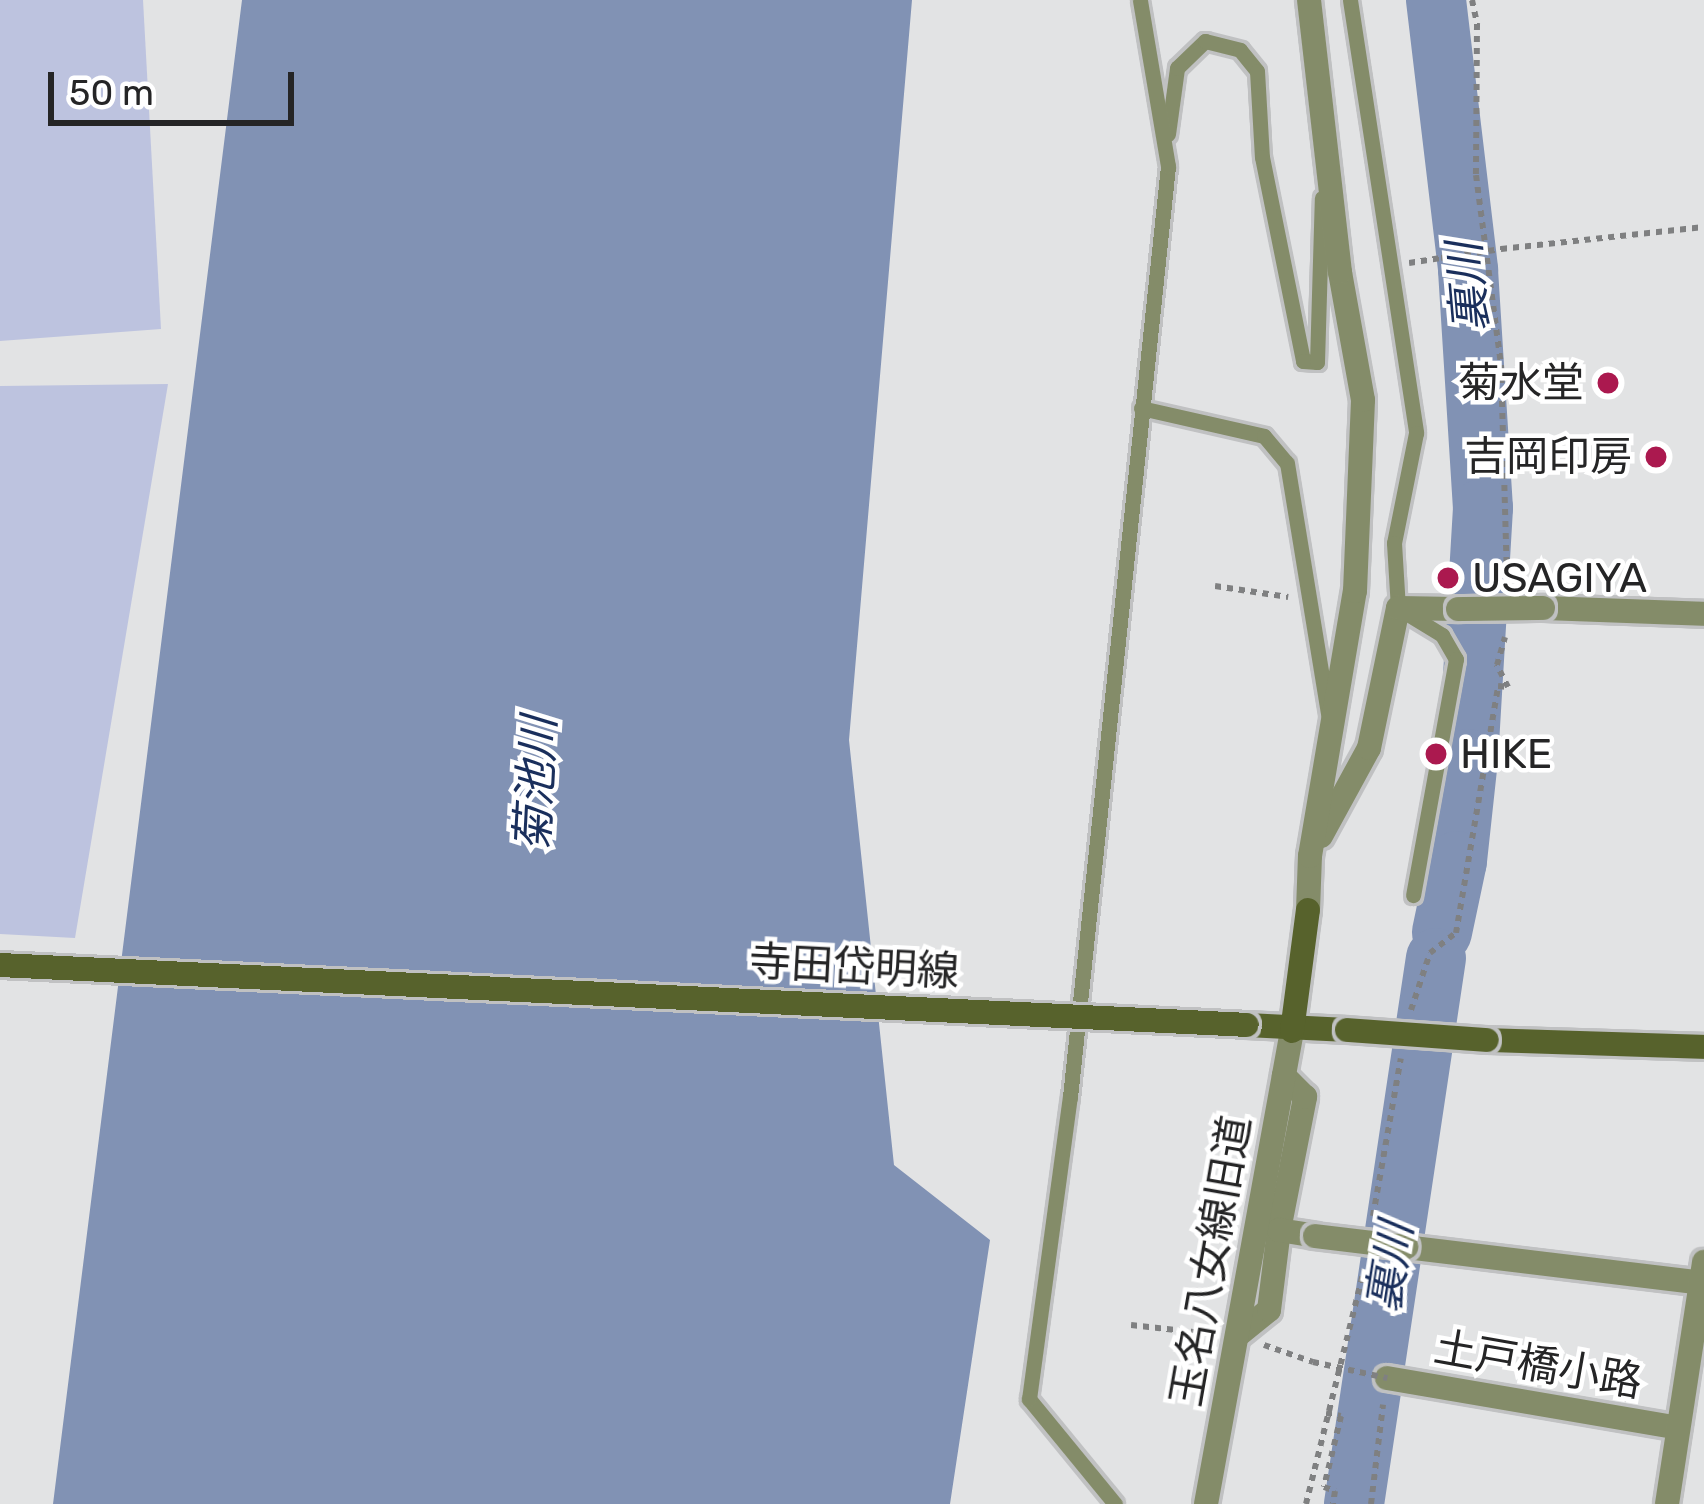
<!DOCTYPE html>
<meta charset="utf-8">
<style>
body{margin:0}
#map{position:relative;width:1704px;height:1504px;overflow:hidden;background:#e2e3e4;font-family:Rubik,"Noto Sans JP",sans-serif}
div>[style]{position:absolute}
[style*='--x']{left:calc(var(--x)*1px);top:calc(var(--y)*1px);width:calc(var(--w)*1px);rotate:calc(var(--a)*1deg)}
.green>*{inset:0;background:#bdc3df}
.water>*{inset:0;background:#8192b4}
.river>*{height:60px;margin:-30px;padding:0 30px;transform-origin:30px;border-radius:30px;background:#8192b4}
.path>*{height:6px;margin-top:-3px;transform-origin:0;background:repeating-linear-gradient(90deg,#7f8081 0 6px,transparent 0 12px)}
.roads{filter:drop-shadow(3px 0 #c0c1c2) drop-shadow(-3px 0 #c0c1c2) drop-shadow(0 3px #c0c1c2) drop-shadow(0 -3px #c0c1c2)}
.lane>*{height:15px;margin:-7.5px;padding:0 7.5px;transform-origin:7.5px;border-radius:7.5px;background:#848c69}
.street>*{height:24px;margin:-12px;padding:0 12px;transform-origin:12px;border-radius:12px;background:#848c69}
.secondary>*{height:24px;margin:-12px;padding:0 12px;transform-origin:12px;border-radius:12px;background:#57622c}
.path-bridge>*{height:6px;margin-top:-3px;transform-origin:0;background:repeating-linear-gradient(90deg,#7f8081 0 6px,transparent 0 12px)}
.bridges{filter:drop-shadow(3px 0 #c0c1c2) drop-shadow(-3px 0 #c0c1c2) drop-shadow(0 3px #c0c1c2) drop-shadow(0 -3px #c0c1c2)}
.street-bridge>*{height:24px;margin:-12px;padding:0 12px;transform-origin:12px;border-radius:12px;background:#848c69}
.secondary-bridge>*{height:24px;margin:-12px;padding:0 12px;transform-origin:12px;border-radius:12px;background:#57622c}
.dots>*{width:33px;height:33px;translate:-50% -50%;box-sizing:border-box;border:6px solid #fff;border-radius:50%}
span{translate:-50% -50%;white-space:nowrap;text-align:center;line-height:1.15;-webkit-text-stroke:9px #fff;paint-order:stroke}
.poi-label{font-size:42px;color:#252526}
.right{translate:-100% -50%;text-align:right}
.left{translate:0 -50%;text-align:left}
.street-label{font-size:42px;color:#252526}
.water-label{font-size:45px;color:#1a2f5c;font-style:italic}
.scale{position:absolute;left:48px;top:72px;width:246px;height:54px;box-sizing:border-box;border:6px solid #252526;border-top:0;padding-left:15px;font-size:36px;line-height:42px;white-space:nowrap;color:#252526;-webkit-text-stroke:9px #fff;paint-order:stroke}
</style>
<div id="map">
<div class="green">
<div style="clip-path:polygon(0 0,143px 0,161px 329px,0 341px)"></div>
<div style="clip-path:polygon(168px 384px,75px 938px,0 934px,0 386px)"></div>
</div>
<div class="water">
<div style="clip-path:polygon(242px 0,912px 0,849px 740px,894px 1165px,990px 1240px,950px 1504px,53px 1504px)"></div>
</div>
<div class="river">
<div style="--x:1436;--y:0;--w:272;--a:83.2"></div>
<div style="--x:1468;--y:270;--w:238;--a:86.4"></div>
<div style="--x:1483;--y:508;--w:251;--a:93.4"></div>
<div style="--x:1468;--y:759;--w:103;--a:96.2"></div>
<div style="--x:1457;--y:861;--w:73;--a:101.9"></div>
<div style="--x:1354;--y:1504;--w:552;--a:-81.46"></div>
</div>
<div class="path">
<div style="--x:1472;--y:0;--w:25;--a:78"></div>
<div style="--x:1477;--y:24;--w:151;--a:90.4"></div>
<div style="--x:1476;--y:175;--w:192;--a:82.5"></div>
<div style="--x:1501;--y:365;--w:217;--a:88.4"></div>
<div style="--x:1501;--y:249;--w:204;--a:-6.2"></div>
<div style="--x:1409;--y:263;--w:32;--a:-9"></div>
<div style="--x:1215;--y:586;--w:74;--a:8.6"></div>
<div style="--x:1411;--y:1010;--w:60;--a:-71.6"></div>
<div style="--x:1430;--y:953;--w:33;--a:-38"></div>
<div style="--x:1456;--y:933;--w:251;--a:-80.3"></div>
<div style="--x:1498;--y:686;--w:10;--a:6"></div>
<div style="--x:1508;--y:687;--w:25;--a:-117"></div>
<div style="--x:1497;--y:665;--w:29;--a:-74"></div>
<div style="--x:1373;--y:1216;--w:160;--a:-80"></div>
<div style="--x:1131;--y:1325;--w:81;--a:6.4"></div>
<div style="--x:1264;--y:1345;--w:52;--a:19.1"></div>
<div style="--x:1326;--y:1413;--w:15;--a:11"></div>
<div style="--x:1341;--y:1416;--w:73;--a:103.5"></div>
<div style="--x:1324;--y:1487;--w:12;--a:20"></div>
<div style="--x:1335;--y:1491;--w:13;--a:99"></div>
<div style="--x:1306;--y:1504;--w:241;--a:-76.1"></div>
<div style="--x:1371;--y:1504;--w:100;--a:-83.1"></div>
</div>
<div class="roads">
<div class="lane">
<div style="--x:1350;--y:0;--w:438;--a:81.3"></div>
<div style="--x:1416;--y:433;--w:112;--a:101.3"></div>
<div style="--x:1394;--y:543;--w:65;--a:86.5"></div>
<div style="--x:1398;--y:608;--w:52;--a:31.5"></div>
<div style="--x:1442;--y:635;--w:28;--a:60"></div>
<div style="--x:1456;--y:659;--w:240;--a:100.3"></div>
<div style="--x:1168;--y:134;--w:67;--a:-82.2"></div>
<div style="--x:1177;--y:68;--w:39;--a:-44"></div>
<div style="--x:1205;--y:41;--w:36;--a:14"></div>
<div style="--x:1240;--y:50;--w:27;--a:51"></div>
<div style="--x:1257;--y:71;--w:86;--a:86.7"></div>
<div style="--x:1262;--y:157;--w:208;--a:78.6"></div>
<div style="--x:1303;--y:361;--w:14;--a:4"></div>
<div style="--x:1317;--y:362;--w:164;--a:-88.3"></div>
<div style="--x:1141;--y:408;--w:126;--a:12.8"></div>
<div style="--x:1264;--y:436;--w:35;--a:50"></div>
<div style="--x:1287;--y:463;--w:254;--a:80.7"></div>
<div style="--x:1115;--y:1504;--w:136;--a:-129.3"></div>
<div style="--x:1029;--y:1399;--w:305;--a:-82.3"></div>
<div style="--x:1070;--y:1097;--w:936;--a:-83.99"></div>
<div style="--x:1168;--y:166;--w:168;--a:-99.6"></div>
</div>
<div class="street">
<div style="--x:1543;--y:608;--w:161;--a:2.1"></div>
<div style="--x:1321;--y:836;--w:100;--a:-61.4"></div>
<div style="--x:1369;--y:748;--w:143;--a:-78.3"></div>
<div style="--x:1398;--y:608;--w:60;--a:1"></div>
<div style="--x:1308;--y:910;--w:54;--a:-87.9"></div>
<div style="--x:1310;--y:856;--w:269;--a:-80.4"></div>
<div style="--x:1355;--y:591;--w:191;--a:-87.6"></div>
<div style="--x:1363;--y:400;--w:130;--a:-100.2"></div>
<div style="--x:1340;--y:272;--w:274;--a:-96.5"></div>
<div style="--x:1279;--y:1230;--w:136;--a:-78.9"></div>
<div style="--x:1305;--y:1097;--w:30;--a:-135"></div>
<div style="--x:1406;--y:1247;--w:300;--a:6.9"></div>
<div style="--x:1237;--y:1336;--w:41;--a:-39.1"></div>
<div style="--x:1269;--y:1310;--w:81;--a:-82.9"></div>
<div style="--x:1279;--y:1230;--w:36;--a:9"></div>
<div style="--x:1387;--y:1378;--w:292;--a:9.7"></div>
<div style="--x:1206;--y:1504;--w:481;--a:-79.7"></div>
<div style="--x:1667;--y:1504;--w:245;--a:-81.3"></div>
</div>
<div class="secondary">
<div style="--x:1247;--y:1025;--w:100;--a:2.9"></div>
<div style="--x:1292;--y:1031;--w:122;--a:-82.5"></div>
<div style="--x:1487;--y:1040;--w:217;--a:1.8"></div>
</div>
</div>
<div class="path-bridge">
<div style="--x:1441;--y:258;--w:61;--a:-8.5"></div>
<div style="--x:1313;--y:1362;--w:76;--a:12.2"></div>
</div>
<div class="bridges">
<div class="street-bridge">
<div style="--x:1458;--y:609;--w:85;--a:-0.7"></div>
<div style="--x:1315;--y:1236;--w:92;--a:6.9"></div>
</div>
<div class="secondary-bridge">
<div style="--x:0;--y:965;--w:1248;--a:2.75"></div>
<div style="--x:1347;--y:1030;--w:140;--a:4.1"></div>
</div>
</div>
<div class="dots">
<div style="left:1608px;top:383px;background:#ab194f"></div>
<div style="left:1656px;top:457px;background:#ab194f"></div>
<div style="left:1448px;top:578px;background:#ab194f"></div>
<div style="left:1436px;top:754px;background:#ab194f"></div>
</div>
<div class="poi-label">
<span class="right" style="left:1584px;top:383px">菊水堂</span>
<span class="right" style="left:1632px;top:457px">吉岡印房</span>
<span class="left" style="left:1472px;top:578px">USAGIYA</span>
<span class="left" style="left:1460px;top:754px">HIKE</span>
</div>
<div class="street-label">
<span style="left:854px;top:967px;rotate:3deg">寺田岱明線</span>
<span style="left:1211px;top:1261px;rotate:-80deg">玉名八女線旧道</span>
<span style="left:1538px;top:1365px;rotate:10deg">土戸橋小路</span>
</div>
<div class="water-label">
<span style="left:1468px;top:287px;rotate:-95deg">裏川</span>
<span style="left:536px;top:784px;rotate:-87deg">菊池川</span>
<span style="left:1390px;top:1267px;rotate:-81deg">裏川</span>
</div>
<div class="scale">50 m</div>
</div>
